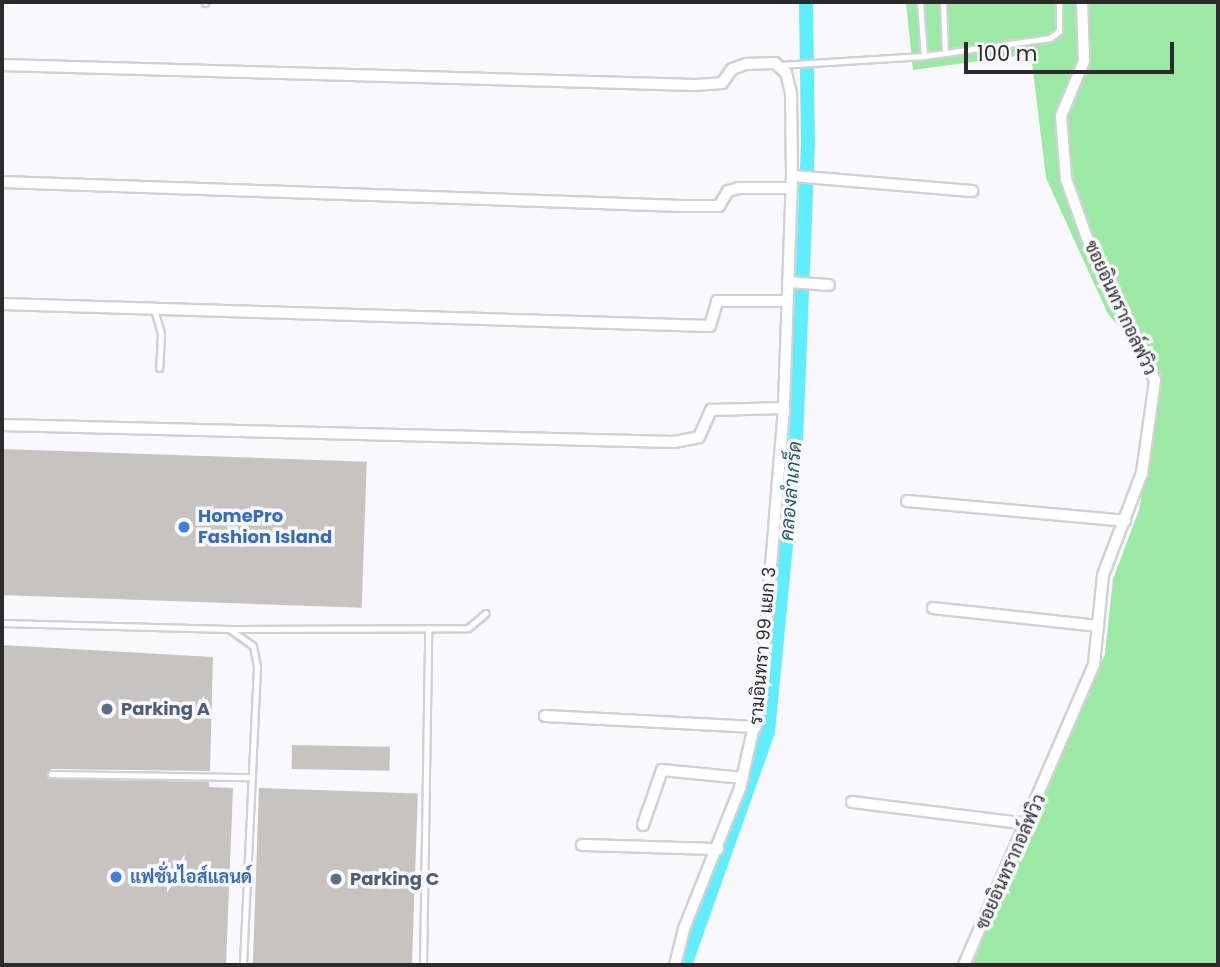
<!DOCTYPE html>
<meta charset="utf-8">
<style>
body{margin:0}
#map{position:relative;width:1220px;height:967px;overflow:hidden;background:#f9f9fd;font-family:Poppins,Sarabun,sans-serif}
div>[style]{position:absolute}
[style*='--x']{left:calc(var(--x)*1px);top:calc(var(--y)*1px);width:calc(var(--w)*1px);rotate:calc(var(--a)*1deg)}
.green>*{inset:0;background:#9be9a4}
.canal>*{height:14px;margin:-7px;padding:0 7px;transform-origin:7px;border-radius:7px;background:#60edfe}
.building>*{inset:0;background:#c7c3c1;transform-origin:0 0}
.roads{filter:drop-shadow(2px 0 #d0d1d5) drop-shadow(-2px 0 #d0d1d5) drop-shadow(0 2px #d0d1d5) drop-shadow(0 -2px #d0d1d5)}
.service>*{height:5px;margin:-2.5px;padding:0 2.5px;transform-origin:2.5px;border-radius:2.5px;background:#fff}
.minor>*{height:10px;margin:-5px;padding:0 5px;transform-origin:5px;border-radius:5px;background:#fff}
.dots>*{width:19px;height:19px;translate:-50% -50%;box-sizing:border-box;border:4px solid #f9f9fd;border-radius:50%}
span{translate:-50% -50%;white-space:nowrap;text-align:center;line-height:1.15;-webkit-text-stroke:7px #f9f9fd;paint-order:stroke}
.street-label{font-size:18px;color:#2b2b2c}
.shop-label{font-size:18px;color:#366cbe;font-weight:700}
.left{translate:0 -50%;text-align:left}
.service-label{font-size:18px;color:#4e5e75;font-weight:700}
.water-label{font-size:19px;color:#215c63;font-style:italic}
.frame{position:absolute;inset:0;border:4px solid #2b2b2c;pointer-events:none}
.scale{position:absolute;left:964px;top:42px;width:210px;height:32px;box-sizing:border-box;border:4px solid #2b2b2c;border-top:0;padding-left:9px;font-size:21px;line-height:24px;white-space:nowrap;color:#2b2b2c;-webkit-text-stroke:5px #f9f9fd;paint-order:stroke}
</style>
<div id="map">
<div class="green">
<div style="clip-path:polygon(906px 2px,1218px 2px,1218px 965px,972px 965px,1105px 654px,1113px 579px,1139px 510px,1162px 376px,1108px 314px,1046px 178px,1031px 54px,913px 70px)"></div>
</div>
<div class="canal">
<div style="--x:685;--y:965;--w:247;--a:-70.4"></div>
<div style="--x:768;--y:732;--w:292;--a:-84.5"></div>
<div style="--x:796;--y:441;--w:295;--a:-87.7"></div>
<div style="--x:808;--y:146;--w:144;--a:-90.8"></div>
</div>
<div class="building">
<div style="left:2px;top:449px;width:365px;height:146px;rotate:2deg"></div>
<div style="clip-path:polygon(2px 645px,213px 657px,210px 771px,51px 769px,46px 775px,51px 779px,209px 782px,209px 787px,233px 788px,226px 965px,2px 965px)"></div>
<div style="left:292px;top:745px;width:98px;height:24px;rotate:1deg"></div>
<div style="left:259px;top:788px;width:159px;height:177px;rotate:2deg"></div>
</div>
<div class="roads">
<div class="service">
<div style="--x:920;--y:2;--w:54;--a:85.8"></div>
<div style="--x:943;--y:2;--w:51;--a:87.8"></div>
<div style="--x:205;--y:3;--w:1;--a:-45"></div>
<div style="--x:780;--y:65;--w:144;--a:-3.6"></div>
<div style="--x:924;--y:56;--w:127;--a:-8.1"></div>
<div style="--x:1050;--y:38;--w:11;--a:-38"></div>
<div style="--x:1059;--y:31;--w:29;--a:-90"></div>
<div style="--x:154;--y:309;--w:26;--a:74"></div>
<div style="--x:161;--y:334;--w:34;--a:93"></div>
<div style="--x:2;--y:623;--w:227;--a:1.5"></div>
<div style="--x:229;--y:629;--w:29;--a:35"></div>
<div style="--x:253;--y:646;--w:21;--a:79"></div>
<div style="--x:257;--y:667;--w:298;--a:92.7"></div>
<div style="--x:232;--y:629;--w:236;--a:-0.2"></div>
<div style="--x:468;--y:628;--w:23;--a:-40"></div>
<div style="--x:51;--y:774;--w:201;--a:0.9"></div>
<div style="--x:423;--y:965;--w:337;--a:-89.1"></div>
</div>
<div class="minor">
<div style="--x:2;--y:65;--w:693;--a:1.65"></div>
<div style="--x:695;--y:85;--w:27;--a:-4"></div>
<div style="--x:722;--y:83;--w:17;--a:-54"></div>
<div style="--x:732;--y:69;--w:15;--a:-20"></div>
<div style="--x:746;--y:64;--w:29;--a:-2"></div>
<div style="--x:775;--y:63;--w:15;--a:42"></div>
<div style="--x:786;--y:73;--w:21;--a:76"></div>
<div style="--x:791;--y:93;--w:83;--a:89.3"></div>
<div style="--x:792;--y:176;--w:232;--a:92"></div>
<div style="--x:784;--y:408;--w:292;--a:94.7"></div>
<div style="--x:760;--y:699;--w:91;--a:102.7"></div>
<div style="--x:740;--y:788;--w:152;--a:111.7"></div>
<div style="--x:684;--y:929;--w:37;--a:104"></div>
<div style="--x:792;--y:176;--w:181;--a:4.8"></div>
<div style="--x:2;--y:182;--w:680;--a:2.02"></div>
<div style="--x:682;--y:206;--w:37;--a:0"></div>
<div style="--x:719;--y:206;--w:17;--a:-59"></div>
<div style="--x:728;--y:191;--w:11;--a:-15"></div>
<div style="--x:739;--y:188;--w:52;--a:0"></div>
<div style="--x:788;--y:282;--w:41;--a:4.2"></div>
<div style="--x:2;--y:304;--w:708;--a:1.78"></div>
<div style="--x:710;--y:326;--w:26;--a:-74"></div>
<div style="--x:717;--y:301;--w:70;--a:0"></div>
<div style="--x:2;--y:425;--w:672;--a:1.45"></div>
<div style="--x:674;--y:442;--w:25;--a:-11"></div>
<div style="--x:699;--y:437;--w:30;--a:-66"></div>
<div style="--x:711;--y:410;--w:73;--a:-1.6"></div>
<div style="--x:907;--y:501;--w:219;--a:5.2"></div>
<div style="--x:933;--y:608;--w:166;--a:6.2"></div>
<div style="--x:545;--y:716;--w:211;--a:3"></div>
<div style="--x:852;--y:802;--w:177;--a:7.1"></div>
<div style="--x:643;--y:825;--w:58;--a:-70.9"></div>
<div style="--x:662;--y:770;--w:81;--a:5.6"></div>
<div style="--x:582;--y:845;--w:136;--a:1.7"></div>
<div style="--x:964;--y:965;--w:328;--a:-66.6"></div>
<div style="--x:1094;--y:664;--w:89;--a:-84.2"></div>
<div style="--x:1103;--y:575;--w:109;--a:-69.1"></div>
<div style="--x:1142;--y:473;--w:94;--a:-82"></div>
<div style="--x:1155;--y:380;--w:157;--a:-115.6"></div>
<div style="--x:1087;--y:238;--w:63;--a:-109.6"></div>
<div style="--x:1066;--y:179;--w:63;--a:-94.5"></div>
<div style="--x:1061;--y:116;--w:60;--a:-67.3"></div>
<div style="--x:1084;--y:61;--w:59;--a:-91.9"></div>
</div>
</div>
<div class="dots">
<div style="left:184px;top:527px;background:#3f7fe0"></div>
<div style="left:107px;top:709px;background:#5c6f8a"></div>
<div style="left:116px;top:877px;background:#3f7fe0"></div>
<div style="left:336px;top:879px;background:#5c6f8a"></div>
</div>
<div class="street-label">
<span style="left:1120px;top:308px;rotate:65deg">ซอยอินทรากอล์ฟวิว</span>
<span style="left:763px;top:646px;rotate:-85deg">รามอินทรา 99 แยก 3</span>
<span style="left:1011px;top:862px;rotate:-66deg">ซอยอินทรากอล์ฟวิว</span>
</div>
<div class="shop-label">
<span class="left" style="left:198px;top:527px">HomePro<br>Fashion Island</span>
<span class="left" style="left:130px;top:877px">แฟชั่นไอส์แลนด์</span>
</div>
<div class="service-label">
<span class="left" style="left:121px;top:709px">Parking A</span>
<span class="left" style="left:350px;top:879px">Parking C</span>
</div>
<div class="water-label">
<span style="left:791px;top:491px;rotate:-85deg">คลองลำเกร็ด</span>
</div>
<div class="frame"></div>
<div class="scale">100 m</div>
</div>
